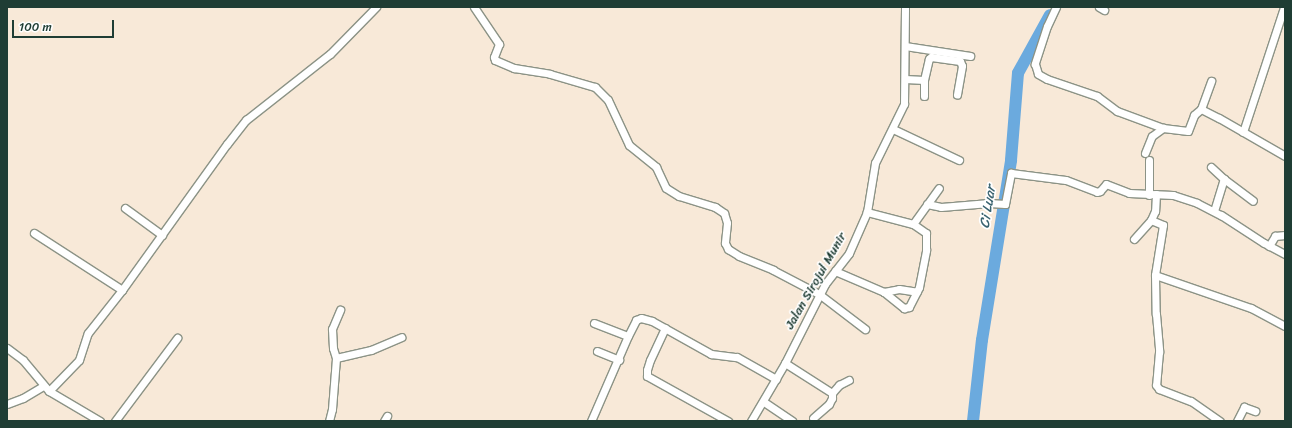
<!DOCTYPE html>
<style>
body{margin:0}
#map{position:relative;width:1292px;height:428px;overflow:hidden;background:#f8e9d8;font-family:Sriracha,sans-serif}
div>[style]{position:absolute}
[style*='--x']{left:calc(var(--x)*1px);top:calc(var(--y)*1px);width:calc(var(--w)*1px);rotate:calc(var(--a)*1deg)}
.river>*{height:12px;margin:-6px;padding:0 6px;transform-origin:6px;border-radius:6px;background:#6baade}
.roads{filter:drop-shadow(1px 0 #8c9386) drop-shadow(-1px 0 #8c9386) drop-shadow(0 1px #8c9386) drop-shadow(0 -1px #8c9386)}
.minor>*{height:7px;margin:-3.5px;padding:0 3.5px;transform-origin:3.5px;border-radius:3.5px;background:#fff}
span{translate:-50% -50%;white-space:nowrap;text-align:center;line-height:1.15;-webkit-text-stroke:3.5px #fff;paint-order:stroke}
.street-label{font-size:13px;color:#1f3d34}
.water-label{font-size:14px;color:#3a6370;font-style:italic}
.frame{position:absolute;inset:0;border:8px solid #1f3d34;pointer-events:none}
.scale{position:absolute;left:12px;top:20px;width:102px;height:18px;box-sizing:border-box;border:2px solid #1f3d34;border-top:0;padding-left:5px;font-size:12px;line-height:14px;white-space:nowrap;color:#1f3d34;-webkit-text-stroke:3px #fff;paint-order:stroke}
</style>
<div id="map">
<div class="river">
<div style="--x:973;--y:421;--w:81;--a:-83.7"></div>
<div style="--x:982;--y:340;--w:182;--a:-80.8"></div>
<div style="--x:1011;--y:160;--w:87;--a:-85.4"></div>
<div style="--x:1018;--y:73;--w:66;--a:-61.1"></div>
</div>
<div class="roads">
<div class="minor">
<div style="--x:474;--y:7;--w:45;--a:56"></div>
<div style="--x:499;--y:44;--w:14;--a:111"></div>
<div style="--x:494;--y:57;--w:3;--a:72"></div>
<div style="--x:495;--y:60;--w:21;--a:23"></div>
<div style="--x:514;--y:68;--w:36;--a:9"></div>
<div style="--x:550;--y:74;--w:47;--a:16.1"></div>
<div style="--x:595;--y:87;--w:18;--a:45"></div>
<div style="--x:608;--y:100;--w:50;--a:65"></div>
<div style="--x:629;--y:145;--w:35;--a:39"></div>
<div style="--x:656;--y:167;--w:23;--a:65"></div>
<div style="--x:666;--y:188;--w:15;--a:32"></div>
<div style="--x:679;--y:196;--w:38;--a:17"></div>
<div style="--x:715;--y:207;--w:11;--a:34"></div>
<div style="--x:724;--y:213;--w:10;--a:73"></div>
<div style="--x:727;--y:223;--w:20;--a:96"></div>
<div style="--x:725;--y:243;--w:7;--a:63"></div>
<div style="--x:728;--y:249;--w:13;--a:32"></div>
<div style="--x:739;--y:256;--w:37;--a:22"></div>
<div style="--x:773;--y:270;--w:52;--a:27.6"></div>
<div style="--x:819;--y:294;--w:58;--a:37.3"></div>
<div style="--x:1056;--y:7;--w:21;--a:115"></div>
<div style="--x:1047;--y:26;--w:40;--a:108"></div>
<div style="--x:1035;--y:64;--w:10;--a:73"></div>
<div style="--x:1038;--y:74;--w:10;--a:29"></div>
<div style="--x:1047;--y:79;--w:53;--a:18.8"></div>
<div style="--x:1097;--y:96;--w:25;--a:37"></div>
<div style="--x:1117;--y:111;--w:49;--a:20.3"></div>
<div style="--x:1099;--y:7;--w:6;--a:31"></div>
<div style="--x:905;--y:46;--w:66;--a:8.7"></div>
<div style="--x:905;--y:79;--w:19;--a:3"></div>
<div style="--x:924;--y:80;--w:22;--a:-77"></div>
<div style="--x:929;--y:59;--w:3;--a:-45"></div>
<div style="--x:931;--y:57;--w:29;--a:8"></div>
<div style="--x:960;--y:61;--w:5;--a:68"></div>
<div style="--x:962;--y:66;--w:29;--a:100"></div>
<div style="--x:924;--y:96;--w:16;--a:-90"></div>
<div style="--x:1201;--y:109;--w:30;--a:-70"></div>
<div style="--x:893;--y:129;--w:73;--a:25.2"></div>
<div style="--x:1243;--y:132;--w:132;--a:-71.8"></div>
<div style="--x:1145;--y:153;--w:18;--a:-68"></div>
<div style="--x:1152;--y:136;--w:14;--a:-36"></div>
<div style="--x:1163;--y:128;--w:25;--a:7"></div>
<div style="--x:1188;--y:131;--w:17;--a:-69"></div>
<div style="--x:1194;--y:115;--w:9;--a:-41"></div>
<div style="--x:1201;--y:109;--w:20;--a:27"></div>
<div style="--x:1219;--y:118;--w:76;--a:29.9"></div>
<div style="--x:1211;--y:167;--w:18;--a:43"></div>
<div style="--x:1156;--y:194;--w:17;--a:93"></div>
<div style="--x:1155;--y:211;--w:10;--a:114"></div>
<div style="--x:1151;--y:220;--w:13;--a:23"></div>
<div style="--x:1163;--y:225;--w:51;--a:99.1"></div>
<div style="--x:1155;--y:275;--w:39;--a:89"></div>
<div style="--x:1156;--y:314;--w:38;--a:85"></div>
<div style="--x:1159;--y:352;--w:33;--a:95"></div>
<div style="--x:1156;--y:385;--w:5;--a:53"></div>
<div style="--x:1159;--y:389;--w:34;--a:21"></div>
<div style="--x:1191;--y:401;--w:35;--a:35"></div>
<div style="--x:1149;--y:195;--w:35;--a:-90"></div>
<div style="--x:927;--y:204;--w:14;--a:12"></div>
<div style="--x:941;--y:207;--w:48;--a:-4.8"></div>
<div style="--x:989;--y:203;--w:16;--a:4"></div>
<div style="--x:1005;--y:204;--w:32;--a:-79"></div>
<div style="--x:1011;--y:173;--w:55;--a:7.3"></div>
<div style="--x:1066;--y:180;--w:33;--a:21"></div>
<div style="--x:1097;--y:192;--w:3;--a:-18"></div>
<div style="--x:1100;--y:191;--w:9;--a:-49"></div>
<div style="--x:1106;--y:184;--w:25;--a:21"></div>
<div style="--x:1129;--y:193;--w:44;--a:2.6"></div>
<div style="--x:1173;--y:195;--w:25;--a:18"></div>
<div style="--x:1197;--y:203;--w:27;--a:27"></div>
<div style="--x:1221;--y:215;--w:51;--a:33.1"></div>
<div style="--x:1264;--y:243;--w:24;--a:28"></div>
<div style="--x:125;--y:208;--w:46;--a:36.1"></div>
<div style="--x:1214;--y:211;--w:34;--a:-73"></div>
<div style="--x:1224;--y:179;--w:36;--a:37"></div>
<div style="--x:913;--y:224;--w:44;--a:-54.2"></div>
<div style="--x:34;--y:233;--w:105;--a:32.9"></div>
<div style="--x:1134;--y:239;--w:25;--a:-48"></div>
<div style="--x:1269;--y:246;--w:12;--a:-59"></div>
<div style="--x:1275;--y:236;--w:10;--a:-6"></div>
<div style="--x:835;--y:271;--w:53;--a:23.2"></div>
<div style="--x:884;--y:292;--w:26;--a:39"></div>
<div style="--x:904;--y:308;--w:5;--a:-11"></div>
<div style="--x:909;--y:307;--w:22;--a:-63"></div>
<div style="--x:919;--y:287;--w:38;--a:-79"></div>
<div style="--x:926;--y:250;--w:17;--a:-90"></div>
<div style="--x:926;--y:233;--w:16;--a:-145"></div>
<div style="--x:913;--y:224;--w:48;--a:-165.4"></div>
<div style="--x:1155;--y:275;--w:102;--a:19"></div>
<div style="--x:1251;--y:308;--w:38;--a:28"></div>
<div style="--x:884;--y:292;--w:15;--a:-11"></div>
<div style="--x:899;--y:289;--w:18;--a:9"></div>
<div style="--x:594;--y:323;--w:36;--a:21"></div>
<div style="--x:665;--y:328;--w:35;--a:115"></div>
<div style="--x:650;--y:360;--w:10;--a:107"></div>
<div style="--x:647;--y:370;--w:6;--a:90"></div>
<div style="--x:647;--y:376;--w:93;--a:29.1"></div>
<div style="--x:7;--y:348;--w:20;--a:37"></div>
<div style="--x:23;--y:360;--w:40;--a:50"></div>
<div style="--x:49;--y:391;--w:59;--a:30.5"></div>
<div style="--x:597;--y:351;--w:24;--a:22"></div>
<div style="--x:336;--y:358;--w:36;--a:-13"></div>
<div style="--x:371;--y:350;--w:33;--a:-23"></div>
<div style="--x:785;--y:363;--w:56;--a:32.6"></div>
<div style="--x:832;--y:393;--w:5;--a:90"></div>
<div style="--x:832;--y:398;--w:7;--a:117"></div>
<div style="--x:829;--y:404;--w:21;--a:139"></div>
<div style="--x:49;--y:391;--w:43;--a:-45.9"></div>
<div style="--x:79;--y:360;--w:28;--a:-72"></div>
<div style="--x:88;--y:333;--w:55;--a:-51.7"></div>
<div style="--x:122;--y:290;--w:180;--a:-54.3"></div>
<div style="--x:227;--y:144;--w:31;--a:-52"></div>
<div style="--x:246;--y:120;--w:107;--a:-38.2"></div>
<div style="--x:330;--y:54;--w:66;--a:-45.6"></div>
<div style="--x:832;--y:393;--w:11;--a:-49"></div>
<div style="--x:839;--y:385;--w:11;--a:-27"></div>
<div style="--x:764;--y:402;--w:34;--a:34"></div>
<div style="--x:7;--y:404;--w:17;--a:-21"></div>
<div style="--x:23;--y:398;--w:23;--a:-31"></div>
<div style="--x:115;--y:421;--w:104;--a:-53.2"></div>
<div style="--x:329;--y:421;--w:12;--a:-76"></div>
<div style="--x:332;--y:409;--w:51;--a:-85.5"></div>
<div style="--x:336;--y:358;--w:10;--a:-107"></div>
<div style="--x:333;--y:348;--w:19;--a:-93"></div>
<div style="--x:332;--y:329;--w:21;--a:-67"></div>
<div style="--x:384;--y:421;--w:6;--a:-59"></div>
<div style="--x:591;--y:421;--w:93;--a:-66.5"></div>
<div style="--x:628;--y:336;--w:18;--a:-63"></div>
<div style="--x:636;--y:320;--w:5;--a:-22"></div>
<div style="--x:641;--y:318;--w:11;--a:15"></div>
<div style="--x:652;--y:321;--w:68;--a:29.2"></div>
<div style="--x:711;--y:354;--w:26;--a:7"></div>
<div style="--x:737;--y:357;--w:45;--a:29.4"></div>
<div style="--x:751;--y:421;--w:67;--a:-59.6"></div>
<div style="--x:785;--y:363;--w:89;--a:-63.1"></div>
<div style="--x:825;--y:284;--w:39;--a:-52"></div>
<div style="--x:849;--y:253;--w:45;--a:-66.3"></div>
<div style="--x:867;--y:212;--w:50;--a:-80.7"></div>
<div style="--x:875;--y:163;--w:66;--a:-63.8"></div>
<div style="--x:904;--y:104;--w:97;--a:-89.4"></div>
<div style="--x:1237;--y:421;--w:16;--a:-63"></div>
<div style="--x:1244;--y:407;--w:12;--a:20"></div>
</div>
</div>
<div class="street-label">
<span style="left:816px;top:281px;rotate:-60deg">Jalan Sirojul Munir</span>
</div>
<div class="water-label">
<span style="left:988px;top:207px;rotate:-81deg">Ci Luar</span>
</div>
<div class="frame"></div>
<div class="scale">100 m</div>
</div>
